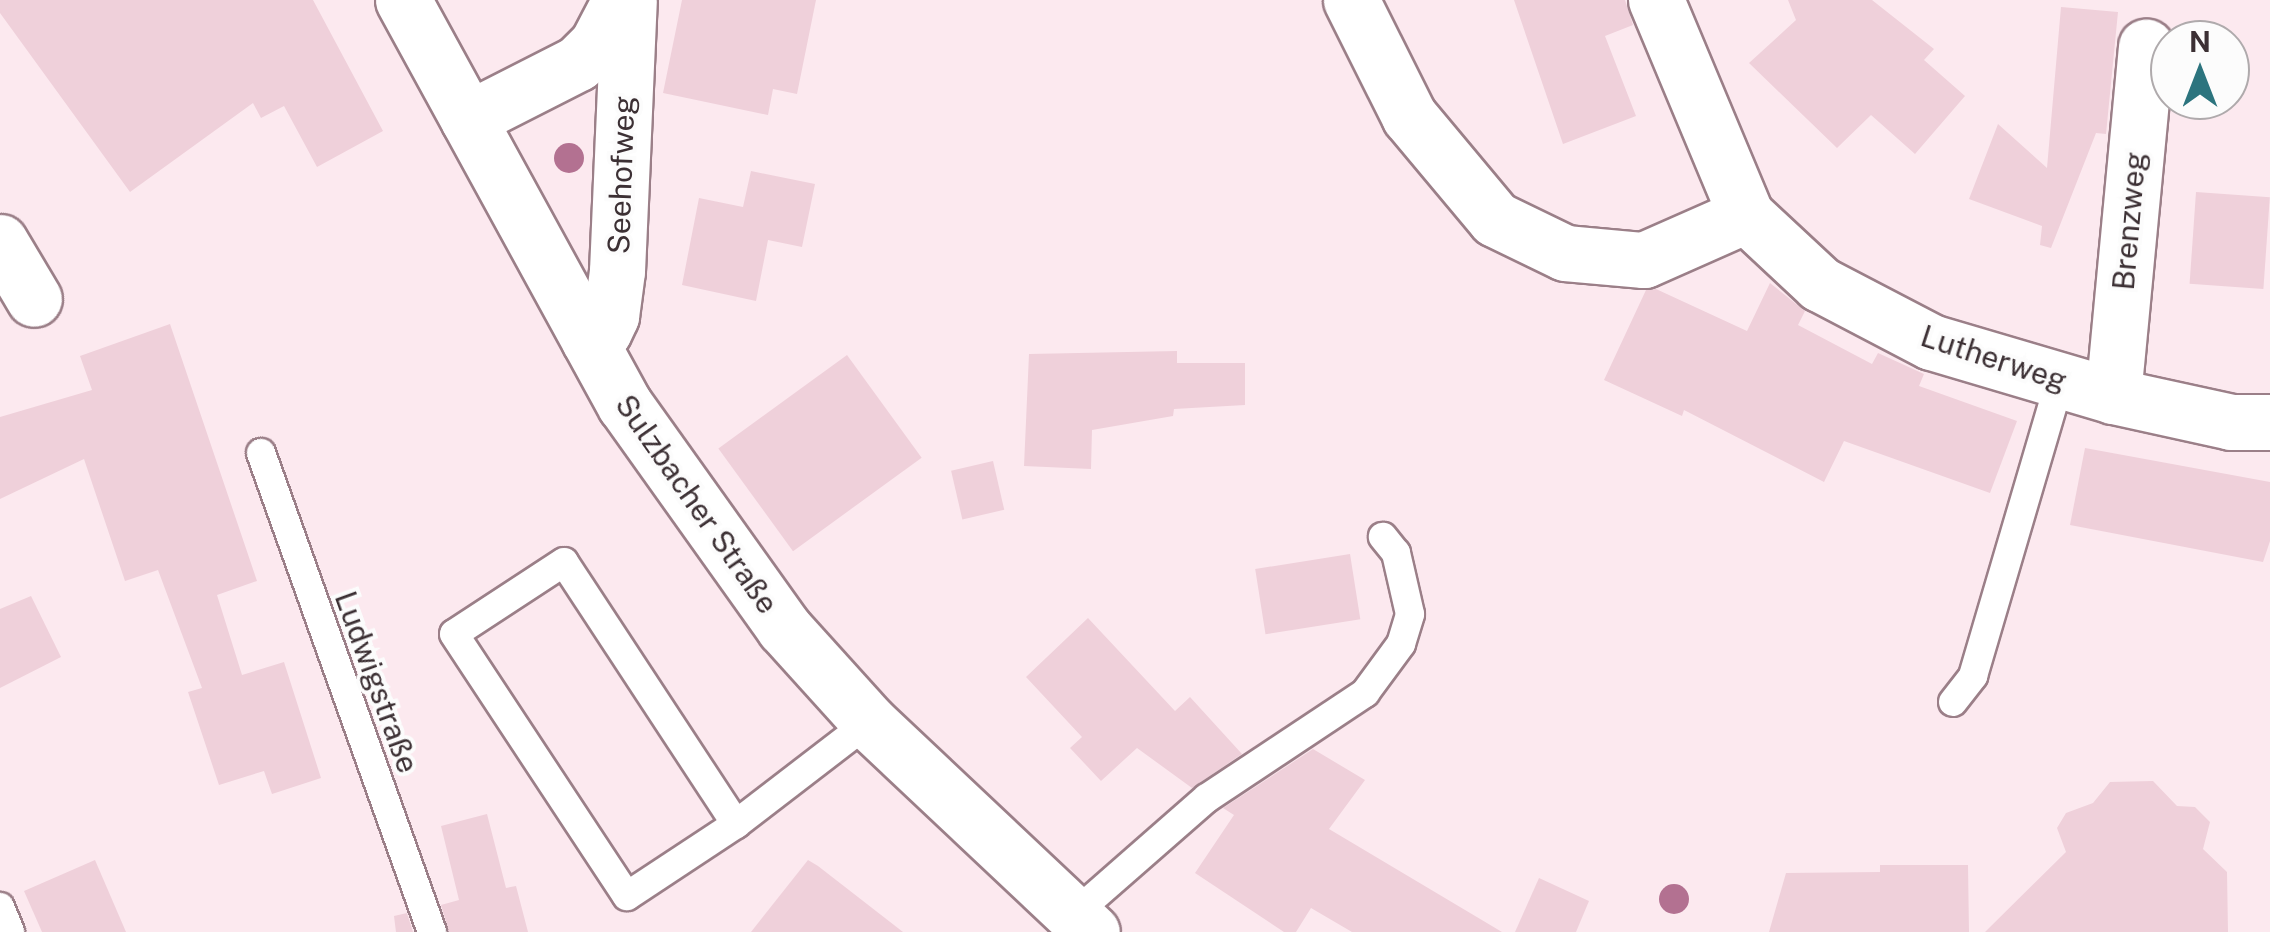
<!DOCTYPE html>
<meta charset="utf-8">
<style>
body{margin:0}
#map{position:relative;width:2270px;height:932px;overflow:hidden;background:#fce9ef;font-family:"Public Sans",sans-serif}
div>[style]{position:absolute}
[style*='--x']{left:calc(var(--x)*1px);top:calc(var(--y)*1px);width:calc(var(--w)*1px);rotate:calc(var(--a)*1deg)}
.building>*{inset:0;background:#efd0da;transform-origin:0 0}
.roads{filter:drop-shadow(2px 0 #9b7f88) drop-shadow(-2px 0 #9b7f88) drop-shadow(0 2px #9b7f88) drop-shadow(0 -2px #9b7f88)}
.service>*{height:28px;margin:-14px;padding:0 14px;transform-origin:14px;border-radius:14px;background:#fff}
.minor>*{height:55px;margin:-27.5px;padding:0 27.5px;transform-origin:27.5px;border-radius:27.5px;background:#fff}
.tertiary>*{height:55px;margin:-27.5px;padding:0 27.5px;transform-origin:27.5px;border-radius:27.5px;background:#fff}
.trees>*{width:30px;height:30px;margin:-15px;border-radius:50%;background:#b37191}
span{translate:-50% -50%;white-space:nowrap;text-align:center;line-height:1.15;-webkit-text-stroke:8px #fcfcfc;paint-order:stroke}
.street-label{font-size:30px;color:#3c3034}
.north{position:absolute;left:2150px;top:20px;width:100px;height:100px;box-sizing:border-box;background:#fcfcfc;border:2px solid #afaaac;border-radius:50%;rotate:0deg;font-size:28px;font-weight:700;line-height:40px;text-align:center;color:#3c3034}
.north::after{content:'';display:block;margin:auto;width:35px;height:45px;background:#2c747e;clip-path:polygon(50% 0,100% 100%,50% 72%,0 100%)}
</style>
<div id="map">
<div class="building">
<div style="clip-path:polygon(0 0,313px 0,383px 131px,317px 167px,284px 106px,261px 118px,253px 103px,130px 192px,0 13px)"></div>
<div style="clip-path:polygon(682px 0,816px 0,797px 94px,773px 89px,768px 115px,663px 93px)"></div>
<div style="clip-path:polygon(1514px 0,1625px 0,1633px 25px,1605px 36px,1636px 116px,1563px 144px)"></div>
<div style="clip-path:polygon(1788px 0,1872px 0,1934px 49px,1924px 60px,1965px 96px,1915px 154px,1871px 115px,1837px 148px,1749px 63px,1796px 20px)"></div>
<div style="clip-path:polygon(2061px 7px,2118px 12px,2106px 134px,2096px 133px,2051px 248px,2040px 245px,2042px 226px,1969px 199px,1998px 124px,2047px 168px)"></div>
<div style="clip-path:polygon(751px 171px,815px 184px,802px 247px,768px 240px,756px 301px,682px 285px,699px 198px,743px 207px)"></div>
<div style="left:2196px;top:192px;width:74px;height:92px;rotate:4deg"></div>
<div style="clip-path:polygon(1770px 283px,1805px 311px,1798px 325px,1872px 364px,1878px 353px,1924px 374px,1919px 386px,2017px 421px,1990px 493px,1844px 441px,1824px 482px,1684px 410px,1682px 416px,1604px 380px,1646px 290px,1656px 289px,1747px 331px)"></div>
<div style="clip-path:polygon(170px 324px,257px 581px,217px 595px,242px 675px,284px 662px,321px 778px,272px 794px,264px 771px,219px 785px,188px 692px,202px 688px,158px 570px,125px 581px,84px 459px,0 499px,0 417px,92px 390px,80px 356px)"></div>
<div style="clip-path:polygon(1177px 351px,1177px 363px,1245px 363px,1245px 405px,1174px 409px,1173px 416px,1092px 430px,1091px 469px,1024px 466px,1029px 354px)"></div>
<div style="left:847px;top:355px;width:127px;height:159px;rotate:54deg"></div>
<div style="clip-path:polygon(2085px 448px,2270px 482px,2270px 541px,2263px 562px,2070px 525px)"></div>
<div style="left:993px;top:461px;width:50px;height:43px;rotate:77deg"></div>
<div style="left:1350px;top:554px;width:66px;height:96px;rotate:81deg"></div>
<div style="clip-path:polygon(31px 596px,61px 657px,0 688px,0 609px)"></div>
<div style="clip-path:polygon(1088px 618px,1175px 711px,1190px 697px,1242px 754px,1192px 788px,1137px 748px,1101px 781px,1070px 748px,1082px 737px,1026px 677px)"></div>
<div style="clip-path:polygon(1313px 749px,1365px 780px,1329px 829px,1502px 932px,1352px 932px,1311px 908px,1296px 932px,1284px 932px,1195px 873px,1234px 815px,1223px 808px)"></div>
<div style="clip-path:polygon(2153px 781px,2177px 806px,2195px 807px,2210px 822px,2203px 849px,2227px 872px,2228px 932px,1985px 932px,2066px 852px,2057px 828px,2066px 813px,2093px 803px,2110px 782px)"></div>
<div style="clip-path:polygon(487px 814px,506px 888px,516px 886px,528px 932px,449px 932px,441px 905px,459px 900px,441px 826px)"></div>
<div style="clip-path:polygon(95px 860px,126px 932px,42px 932px,24px 891px)"></div>
<div style="clip-path:polygon(808px 860px,818px 866px,903px 932px,751px 932px)"></div>
<div style="clip-path:polygon(1880px 865px,1968px 865px,1969px 932px,1769px 932px,1786px 873px,1880px 872px)"></div>
<div style="clip-path:polygon(1539px 878px,1589px 901px,1576px 932px,1515px 932px)"></div>
<div style="clip-path:polygon(407px 913px,413px 932px,396px 932px,394px 916px)"></div>
</div>
<div class="roads">
<div class="service">
<div style="--x:261;--y:453;--w:509;--a:70.35"></div>
<div style="--x:1953;--y:702;--w:33;--a:-52"></div>
<div style="--x:1973;--y:676;--w:309;--a:-73.6"></div>
<div style="--x:736;--y:824;--w:313;--a:-123.3"></div>
<div style="--x:564;--y:562;--w:131;--a:146.8"></div>
<div style="--x:454;--y:634;--w:314;--a:56.6"></div>
<div style="--x:627;--y:896;--w:131;--a:-33.4"></div>
<div style="--x:736;--y:824;--w:168;--a:-37.5"></div>
<div style="--x:0;--y:907;--w:27;--a:68"></div>
<div style="--x:1072;--y:916;--w:179;--a:-41.2"></div>
<div style="--x:1207;--y:798;--w:190;--a:-33.6"></div>
<div style="--x:1365;--y:693;--w:61;--a:-53.7"></div>
<div style="--x:1401;--y:644;--w:31;--a:-73"></div>
<div style="--x:1410;--y:614;--w:63;--a:-102.9"></div>
<div style="--x:1396;--y:553;--w:21;--a:-129"></div>
</div>
<div class="minor">
<div style="--x:1351;--y:0;--w:130;--a:63.4"></div>
<div style="--x:1409;--y:116;--w:134;--a:50.1"></div>
<div style="--x:1495;--y:219;--w:78;--a:25.9"></div>
<div style="--x:1565;--y:253;--w:79;--a:5.1"></div>
<div style="--x:1644;--y:260;--w:111;--a:-23.8"></div>
<div style="--x:1656;--y:0;--w:233;--a:67.3"></div>
<div style="--x:1746;--y:215;--w:101;--a:43"></div>
<div style="--x:1820;--y:284;--w:125;--a:27.6"></div>
<div style="--x:1931;--y:342;--w:190;--a:16.5"></div>
<div style="--x:2113;--y:396;--w:121;--a:12.4"></div>
<div style="--x:2231;--y:422;--w:39;--a:0"></div>
<div style="--x:468;--y:119;--w:123;--a:-27"></div>
<div style="--x:578;--y:63;--w:27;--a:-45"></div>
<div style="--x:597;--y:44;--w:50;--a:-62.4"></div>
<div style="--x:0;--y:242;--w:66;--a:59.2"></div>
<div style="--x:589;--y:340;--w:17;--a:-31"></div>
<div style="--x:604;--y:331;--w:17;--a:-65"></div>
<div style="--x:611;--y:316;--w:45;--a:-82.4"></div>
<div style="--x:617;--y:271;--w:271;--a:-87.5"></div>
<div style="--x:2113;--y:396;--w:351;--a:-84.6"></div>
</div>
<div class="tertiary">
<div style="--x:403;--y:0;--w:462;--a:61.3"></div>
<div style="--x:625;--y:405;--w:274;--a:54.5"></div>
<div style="--x:784;--y:628;--w:127;--a:47.9"></div>
<div style="--x:869;--y:722;--w:306;--a:43.3"></div>
</div>
</div>
<div class="trees">
<div style="left:569px;top:158px"></div>
<div style="left:1674px;top:899px"></div>
</div>
<div class="street-label">
<span style="left:621px;top:175px;rotate:-88deg">Seehofweg</span>
<span style="left:2129px;top:221px;rotate:-85deg">Brenzweg</span>
<span style="left:1994px;top:358px;rotate:18deg">Lutherweg</span>
<span style="left:697px;top:504px;rotate:55deg">Sulzbacher Straße</span>
<span style="left:377px;top:682px;rotate:70deg">Ludwigstraße</span>
</div>
<div class="north">N</div>
</div>
